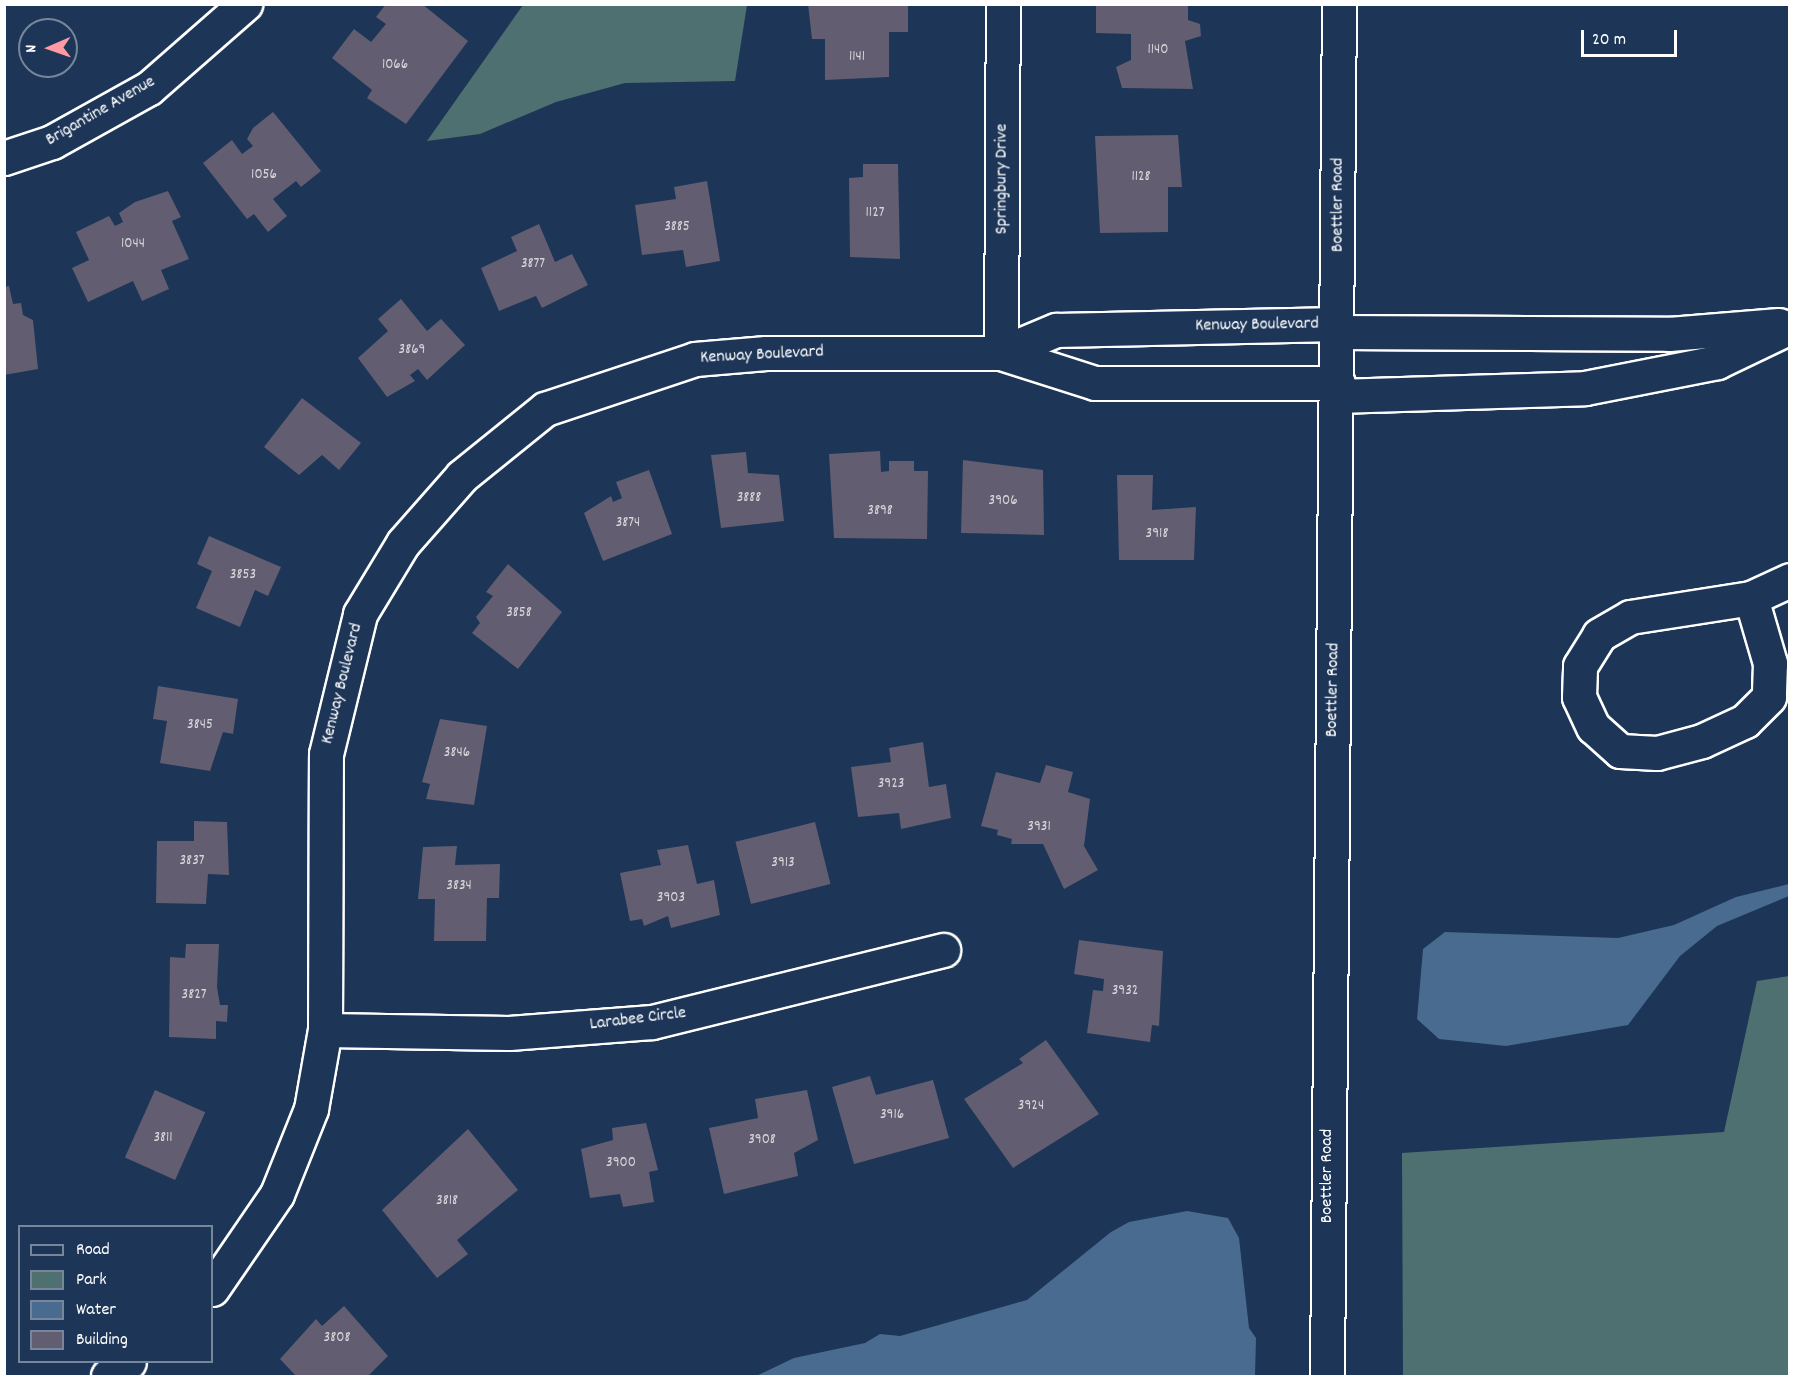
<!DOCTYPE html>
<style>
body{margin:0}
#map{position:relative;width:1794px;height:1381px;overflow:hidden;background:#1d3557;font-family:Dekko,sans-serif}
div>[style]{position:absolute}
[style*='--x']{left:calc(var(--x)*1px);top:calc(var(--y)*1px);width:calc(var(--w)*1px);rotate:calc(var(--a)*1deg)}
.green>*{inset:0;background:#4f7070}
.water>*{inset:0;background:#486b8f}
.building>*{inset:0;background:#625d70;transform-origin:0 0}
.roads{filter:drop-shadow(2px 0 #fff) drop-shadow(-2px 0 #fff) drop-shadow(0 2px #fff) drop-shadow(0 -2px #fff)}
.minor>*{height:33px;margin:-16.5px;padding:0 16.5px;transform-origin:16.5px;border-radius:16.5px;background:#1d3557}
span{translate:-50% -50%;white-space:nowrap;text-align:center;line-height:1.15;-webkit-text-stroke:4.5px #1d3557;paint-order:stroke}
.number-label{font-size:15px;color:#d8d6db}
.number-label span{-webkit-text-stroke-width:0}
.street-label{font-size:18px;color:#fff}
.frame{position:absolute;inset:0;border:6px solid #fff;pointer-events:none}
.legend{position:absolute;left:18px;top:1225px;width:195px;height:138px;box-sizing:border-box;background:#1d3557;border:2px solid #77869a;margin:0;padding:8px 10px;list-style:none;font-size:18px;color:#fff}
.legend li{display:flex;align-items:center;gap:12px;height:30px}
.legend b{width:30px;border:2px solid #77869a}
.north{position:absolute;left:18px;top:18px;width:60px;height:60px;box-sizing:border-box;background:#1d3557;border:2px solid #77869a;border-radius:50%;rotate:268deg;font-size:16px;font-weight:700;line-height:24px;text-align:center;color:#fff}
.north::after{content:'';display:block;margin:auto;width:21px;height:27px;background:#ff9aa2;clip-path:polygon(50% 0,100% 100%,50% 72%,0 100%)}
.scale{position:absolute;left:1581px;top:30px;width:96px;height:27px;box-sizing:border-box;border:3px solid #fff;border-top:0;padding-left:8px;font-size:18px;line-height:21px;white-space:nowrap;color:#fff;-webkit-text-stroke:4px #1d3557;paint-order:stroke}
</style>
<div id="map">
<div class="green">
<div style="clip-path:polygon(523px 5px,747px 5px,735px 81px,625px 83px,556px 102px,480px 134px,427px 141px)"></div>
<div style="clip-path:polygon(1789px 976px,1789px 1376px,1403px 1376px,1402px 1153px,1724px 1132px,1757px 981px)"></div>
</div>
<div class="water">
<div style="clip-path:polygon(1789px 884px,1789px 896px,1717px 926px,1680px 956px,1628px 1025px,1506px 1046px,1439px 1039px,1417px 1019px,1423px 949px,1445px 932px,1618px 938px,1674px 925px,1736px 897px)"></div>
<div style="clip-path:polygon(1187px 1211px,1228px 1218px,1239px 1238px,1249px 1328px,1256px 1338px,1255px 1376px,756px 1376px,794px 1358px,865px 1343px,880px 1334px,900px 1336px,1027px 1300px,1111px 1232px,1129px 1222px)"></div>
</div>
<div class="building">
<div style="clip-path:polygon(386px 4px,422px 4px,468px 41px,406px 124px,367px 98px,372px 90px,332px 58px,354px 29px,371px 42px,386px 24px,376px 17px)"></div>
<div style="clip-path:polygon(808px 4px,908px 4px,908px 32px,889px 32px,889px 77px,825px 80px,825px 39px,812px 39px)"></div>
<div style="clip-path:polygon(1096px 5px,1188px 5px,1188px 20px,1200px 24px,1201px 36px,1185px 41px,1193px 89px,1122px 88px,1116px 67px,1131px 60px,1131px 34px,1096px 33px)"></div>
<div style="clip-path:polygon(273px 112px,321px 171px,301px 187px,296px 181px,273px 199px,287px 216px,268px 232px,254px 214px,247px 219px,203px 163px,232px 140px,242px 154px,253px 146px,247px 139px,253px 128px)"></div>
<div style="clip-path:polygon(1178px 135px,1182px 187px,1168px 187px,1168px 232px,1100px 233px,1095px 136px)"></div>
<div style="clip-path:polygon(863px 164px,898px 164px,900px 259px,850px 257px,849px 178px,863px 177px)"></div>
<div style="clip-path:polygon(707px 181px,720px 261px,686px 267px,683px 250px,642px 255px,635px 205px,676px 199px,674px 187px)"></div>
<div style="clip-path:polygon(168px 191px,181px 217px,172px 221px,189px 259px,161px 270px,169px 289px,142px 301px,133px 281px,88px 302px,72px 268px,89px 260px,76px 232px,109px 216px,115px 226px,123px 222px,119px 213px,135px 202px)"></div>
<div style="clip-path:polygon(539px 224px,555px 262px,572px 254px,588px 285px,542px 308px,536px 296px,499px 311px,481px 268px,517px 251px,511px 237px)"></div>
<div style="clip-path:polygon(9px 286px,13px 304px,21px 303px,23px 315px,33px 320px,38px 369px,4px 375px,4px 287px)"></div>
<div style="clip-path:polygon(401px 299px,427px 331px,441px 319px,465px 345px,427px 380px,418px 369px,410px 375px,415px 381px,387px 397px,358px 358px,388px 331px,378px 319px)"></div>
<div style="clip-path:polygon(302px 398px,361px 443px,339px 470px,322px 455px,299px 475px,264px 447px)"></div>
<div style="clip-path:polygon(880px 451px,881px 472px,889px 471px,889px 461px,914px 461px,914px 471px,928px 471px,927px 539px,834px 538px,829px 454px)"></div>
<div style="clip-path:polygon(746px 452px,748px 473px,779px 475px,784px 521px,721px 528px,711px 455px)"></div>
<div style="clip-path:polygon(963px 460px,1043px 470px,1044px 535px,961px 533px)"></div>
<div style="clip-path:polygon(649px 470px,672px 534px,603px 561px,584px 513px,611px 496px,613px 502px,622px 498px,616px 482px)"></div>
<div style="clip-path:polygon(1117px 475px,1153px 475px,1152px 510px,1196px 507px,1194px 560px,1119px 560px)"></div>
<div style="clip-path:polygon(209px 536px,281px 567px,268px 596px,255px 590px,240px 627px,196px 608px,212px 571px,197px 564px)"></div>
<div style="clip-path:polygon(508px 564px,562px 612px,518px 669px,472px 633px,480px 623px,476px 617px,493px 596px,486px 592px)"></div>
<div style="clip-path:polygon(158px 686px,238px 699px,233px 734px,223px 732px,210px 771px,160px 763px,167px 721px,153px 719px)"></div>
<div style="clip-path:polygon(440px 719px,487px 726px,474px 805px,426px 799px,430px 784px,422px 782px)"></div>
<div style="clip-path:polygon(923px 742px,929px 787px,946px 784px,951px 818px,901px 829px,899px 813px,858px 817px,851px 767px,891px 762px,889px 748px)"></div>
<div style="clip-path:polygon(1046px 765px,1073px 772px,1068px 792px,1090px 799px,1084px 846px,1098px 870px,1064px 889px,1043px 844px,1011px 844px,1012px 839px,997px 835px,998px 830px,981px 826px,996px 772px,1040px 783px)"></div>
<div style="clip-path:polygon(194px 821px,227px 822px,229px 875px,208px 874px,206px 904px,156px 903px,157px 841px,194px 841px)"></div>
<div style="left:815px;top:822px;width:64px;height:82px;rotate:76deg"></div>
<div style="clip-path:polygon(688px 845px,697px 884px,714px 880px,720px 915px,671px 928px,668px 916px,644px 926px,642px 919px,630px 921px,620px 873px,661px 865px,657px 850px)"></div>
<div style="clip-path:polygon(457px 846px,455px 865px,500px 864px,499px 898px,487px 898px,486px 941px,434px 941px,435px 899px,418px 899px,423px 847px)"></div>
<div style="clip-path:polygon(1079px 940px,1163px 951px,1159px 1026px,1152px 1025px,1150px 1042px,1087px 1033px,1093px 990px,1103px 991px,1104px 979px,1074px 974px)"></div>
<div style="clip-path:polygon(186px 944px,219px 944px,217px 987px,220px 1005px,228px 1005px,227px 1022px,216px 1021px,216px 1039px,169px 1037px,170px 957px,185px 958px)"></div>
<div style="clip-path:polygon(1046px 1040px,1099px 1114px,1013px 1168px,964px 1099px,1023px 1063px,1019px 1059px)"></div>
<div style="clip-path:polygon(870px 1076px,876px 1095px,933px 1080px,949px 1138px,854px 1164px,832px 1087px)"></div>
<div style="left:155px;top:1090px;width:55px;height:74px;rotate:24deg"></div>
<div style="clip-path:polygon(807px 1090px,818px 1140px,794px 1153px,798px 1176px,724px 1194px,709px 1128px,758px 1118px,755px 1099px)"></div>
<div style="clip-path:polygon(646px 1123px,658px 1170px,649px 1172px,654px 1202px,623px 1207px,620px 1194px,590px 1198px,581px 1149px,613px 1140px,612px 1128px)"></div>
<div style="clip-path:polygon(468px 1129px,518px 1190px,457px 1240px,468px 1254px,437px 1278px,382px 1210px)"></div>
<div style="clip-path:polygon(344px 1306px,388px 1356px,368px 1376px,296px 1376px,280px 1359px,316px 1319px,322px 1326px)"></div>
</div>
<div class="roads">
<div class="minor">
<div style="--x:4;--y:158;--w:51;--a:-18.4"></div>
<div style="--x:52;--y:142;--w:111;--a:-29.1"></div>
<div style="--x:149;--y:88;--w:128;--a:-41.2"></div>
<div style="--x:1338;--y:332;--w:331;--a:0.3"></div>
<div style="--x:1669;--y:334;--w:110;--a:-4.7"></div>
<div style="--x:1001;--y:353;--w:349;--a:-89.7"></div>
<div style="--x:1001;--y:353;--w:60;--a:-22.7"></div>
<div style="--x:1056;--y:330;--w:282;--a:-1.2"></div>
<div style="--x:1337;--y:396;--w:248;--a:-1.8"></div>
<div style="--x:1585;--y:388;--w:135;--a:-11.1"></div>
<div style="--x:1717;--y:362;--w:81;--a:-25.6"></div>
<div style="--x:1751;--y:598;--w:68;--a:73.7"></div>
<div style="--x:1770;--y:663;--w:34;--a:92"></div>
<div style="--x:1769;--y:697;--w:34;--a:135"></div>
<div style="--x:1745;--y:721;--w:47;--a:155.1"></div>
<div style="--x:1702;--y:741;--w:47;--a:165.1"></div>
<div style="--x:1657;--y:753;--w:37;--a:-177"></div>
<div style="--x:1620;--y:751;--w:36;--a:-138"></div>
<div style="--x:1593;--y:727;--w:33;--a:-115"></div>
<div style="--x:1579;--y:697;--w:31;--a:-88"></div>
<div style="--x:1580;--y:666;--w:36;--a:-58"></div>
<div style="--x:1599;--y:635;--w:36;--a:-30"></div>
<div style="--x:1630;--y:617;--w:122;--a:-8.9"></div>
<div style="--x:1751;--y:598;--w:43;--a:-24.8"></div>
<div style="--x:325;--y:1030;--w:184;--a:0.9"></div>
<div style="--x:509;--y:1033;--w:143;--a:-4.4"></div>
<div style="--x:652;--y:1022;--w:300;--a:-13.9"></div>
<div style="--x:212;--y:1289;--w:115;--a:-55.6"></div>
<div style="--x:277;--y:1194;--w:92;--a:-68.2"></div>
<div style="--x:311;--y:1109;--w:80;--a:-80"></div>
<div style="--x:325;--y:1030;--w:276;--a:-89.8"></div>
<div style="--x:326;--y:754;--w:144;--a:-76.3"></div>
<div style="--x:360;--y:614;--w:83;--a:-58.8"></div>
<div style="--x:403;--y:543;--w:89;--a:-48.6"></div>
<div style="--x:462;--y:476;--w:107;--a:-38.9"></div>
<div style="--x:545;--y:409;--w:158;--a:-18.4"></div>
<div style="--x:695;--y:359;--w:71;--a:-4.8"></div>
<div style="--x:766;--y:353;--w:235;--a:0"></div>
<div style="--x:1001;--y:353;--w:99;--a:17.7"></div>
<div style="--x:1095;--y:383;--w:243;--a:0"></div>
<div style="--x:108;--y:1376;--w:25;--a:-34"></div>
<div style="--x:1327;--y:1376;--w:1372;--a:-89.5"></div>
</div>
</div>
<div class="number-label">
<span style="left:1158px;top:51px">1140</span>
<span style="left:857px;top:58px">1141</span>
<span style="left:395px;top:66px">1066</span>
<span style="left:264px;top:176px">1056</span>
<span style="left:1141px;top:178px">1128</span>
<span style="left:875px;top:214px">1127</span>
<span style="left:677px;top:228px">3885</span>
<span style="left:133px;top:245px">1044</span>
<span style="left:533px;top:265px">3877</span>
<span style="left:412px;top:351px">3869</span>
<span style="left:749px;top:499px">3888</span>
<span style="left:1003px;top:502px">3906</span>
<span style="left:880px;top:512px">3898</span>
<span style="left:628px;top:524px">3874</span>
<span style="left:1157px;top:535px">3918</span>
<span style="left:243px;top:576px">3853</span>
<span style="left:519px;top:614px">3858</span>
<span style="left:200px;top:726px">3845</span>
<span style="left:457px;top:754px">3846</span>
<span style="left:891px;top:785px">3923</span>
<span style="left:1039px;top:828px">3931</span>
<span style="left:192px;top:862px">3837</span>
<span style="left:783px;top:864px">3913</span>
<span style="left:459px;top:887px">3834</span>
<span style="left:671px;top:899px">3903</span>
<span style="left:1125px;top:992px">3932</span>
<span style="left:194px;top:996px">3827</span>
<span style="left:1031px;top:1107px">3924</span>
<span style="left:892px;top:1116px">3916</span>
<span style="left:163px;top:1139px">3811</span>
<span style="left:762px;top:1141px">3908</span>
<span style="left:621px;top:1164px">3900</span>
<span style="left:447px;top:1202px">3818</span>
<span style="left:337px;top:1339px">3808</span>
</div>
<div class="street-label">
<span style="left:101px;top:112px;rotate:-30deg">Brigantine Avenue</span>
<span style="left:1003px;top:179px;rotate:-90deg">Springbury Drive</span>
<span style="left:1339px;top:205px;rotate:-90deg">Boettler Road</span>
<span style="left:1257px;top:326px;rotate:-1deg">Kenway Boulevard</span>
<span style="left:762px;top:356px;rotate:-3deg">Kenway Boulevard</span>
<span style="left:343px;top:684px;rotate:-76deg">Kenway Boulevard</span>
<span style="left:1334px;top:690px;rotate:-89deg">Boettler Road</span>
<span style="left:638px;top:1020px;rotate:-7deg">Larabee Circle</span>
<span style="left:1328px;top:1176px;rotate:-90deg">Boettler Road</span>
</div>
<div class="frame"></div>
<ul class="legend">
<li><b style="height:8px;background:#1d3557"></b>Road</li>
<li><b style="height:16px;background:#4f7070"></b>Park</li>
<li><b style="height:16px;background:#486b8f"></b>Water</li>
<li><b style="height:16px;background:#625d70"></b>Building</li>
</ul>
<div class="north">N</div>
<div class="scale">20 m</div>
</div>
